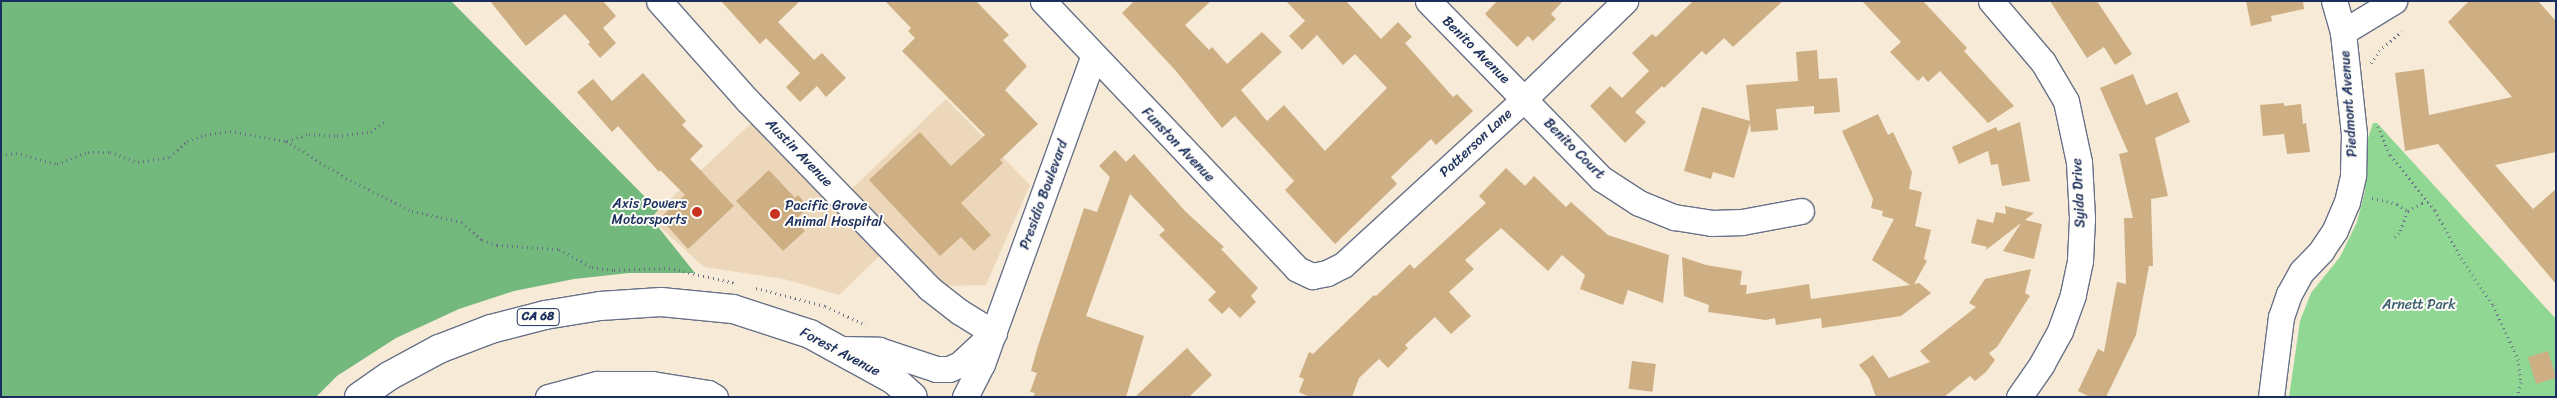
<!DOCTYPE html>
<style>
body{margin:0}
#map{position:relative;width:2557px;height:398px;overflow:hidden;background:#f7ebd7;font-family:Sriracha,sans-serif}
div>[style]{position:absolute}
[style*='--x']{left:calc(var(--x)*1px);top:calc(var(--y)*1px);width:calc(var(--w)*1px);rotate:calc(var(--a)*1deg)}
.built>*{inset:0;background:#edd7bb}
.green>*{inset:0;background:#8fd792}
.forest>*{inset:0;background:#73b87c}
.building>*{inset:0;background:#ceae83;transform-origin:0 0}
.path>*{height:3px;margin-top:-1.5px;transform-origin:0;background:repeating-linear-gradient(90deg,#687188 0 1px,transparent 0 5px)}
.roads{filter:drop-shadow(1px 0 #687188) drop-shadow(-1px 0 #687188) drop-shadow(0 1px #687188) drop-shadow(0 -1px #687188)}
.minor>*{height:25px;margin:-12.5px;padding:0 12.5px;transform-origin:12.5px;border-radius:12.5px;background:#fff}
.major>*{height:28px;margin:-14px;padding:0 14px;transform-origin:14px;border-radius:14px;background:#fff}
.dots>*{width:14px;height:14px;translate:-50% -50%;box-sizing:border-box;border:2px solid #fdfcf7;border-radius:50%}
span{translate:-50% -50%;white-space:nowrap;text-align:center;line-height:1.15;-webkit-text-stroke:4px #fdfcf7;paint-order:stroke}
.shield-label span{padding:1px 4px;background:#fdfcf7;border:1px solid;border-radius:4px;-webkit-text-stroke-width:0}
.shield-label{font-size:12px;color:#1b2f5e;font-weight:700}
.street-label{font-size:14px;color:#1b2f5e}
.poi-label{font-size:14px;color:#1b2f5e}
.right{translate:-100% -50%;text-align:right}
.left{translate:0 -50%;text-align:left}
.park-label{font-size:14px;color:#3e616e}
.frame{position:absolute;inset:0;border:2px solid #1b2f5e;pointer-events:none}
</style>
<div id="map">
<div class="built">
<div style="clip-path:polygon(946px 99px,1030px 185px,986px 285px,945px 286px,895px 241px,839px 295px,784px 279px,704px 267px,650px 218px,761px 114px,842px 198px)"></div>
</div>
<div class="green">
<div style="clip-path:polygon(2373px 123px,2377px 123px,2556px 319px,2556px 397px,2289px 397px,2300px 321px,2311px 293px,2340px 257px,2357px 222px,2365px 191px,2367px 141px)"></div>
</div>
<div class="forest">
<div style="clip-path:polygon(1px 1px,451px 1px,658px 210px,651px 218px,695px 273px,629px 273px,574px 279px,514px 291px,459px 309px,396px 338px,337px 376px,316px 397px,1px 397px)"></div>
</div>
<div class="building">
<div style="clip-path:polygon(490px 1px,603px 1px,616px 16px,603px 28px,616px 43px,600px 58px,588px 44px,590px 42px,565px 14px,526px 46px)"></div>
<div style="clip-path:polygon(721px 1px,800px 1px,778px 22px,814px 60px,822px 53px,846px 78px,826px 97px,817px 86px,800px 102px,786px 87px,800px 73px,766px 38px,760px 44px)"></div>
<div style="clip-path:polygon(885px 1px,976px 1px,1009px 35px,1003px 40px,1027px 66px,1005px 90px,1038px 124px,1000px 160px,1003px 163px,961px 203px,991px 235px,974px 251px,961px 237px,940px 256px,869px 180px,920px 132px,951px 166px,985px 135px,902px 51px,915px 38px,908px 31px,911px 28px)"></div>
<div style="clip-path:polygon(1134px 1px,1211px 1px,1185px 25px,1209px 50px,1212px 47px,1227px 64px,1262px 32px,1282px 52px,1241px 90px,1267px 121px,1284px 105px,1325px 151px,1387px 88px,1355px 54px,1343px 65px,1317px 35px,1302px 50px,1289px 36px,1305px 21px,1286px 1px,1346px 1px,1381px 39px,1398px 22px,1412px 37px,1405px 43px,1453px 97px,1457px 94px,1473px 111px,1436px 145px,1431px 139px,1391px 177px,1397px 184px,1335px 244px,1285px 190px,1294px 181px,1235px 116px,1222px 128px,1176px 71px,1122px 13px)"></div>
<div style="clip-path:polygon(1497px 1px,1563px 1px,1551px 14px,1556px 19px,1533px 41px,1528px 36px,1517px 47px,1485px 14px)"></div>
<div style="clip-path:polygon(1693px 1px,1783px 1px,1733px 47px,1724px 38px,1706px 55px,1702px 51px,1664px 88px,1662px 86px,1635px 112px,1646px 122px,1625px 143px,1590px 106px,1610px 86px,1622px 98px,1649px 71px,1632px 53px,1652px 34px,1656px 37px)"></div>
<div style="clip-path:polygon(1862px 1px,1923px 1px,1967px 48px,1964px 51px,2014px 106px,1988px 123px,1940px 71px,1928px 82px,1923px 76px,1918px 81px,1890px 52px,1901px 42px)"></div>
<div style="clip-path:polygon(2050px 1px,2097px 1px,2132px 54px,2115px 65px,2104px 47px,2087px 58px)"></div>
<div style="clip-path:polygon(2246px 1px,2303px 1px,2304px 9px,2271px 16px,2272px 21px,2251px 26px)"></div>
<div style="clip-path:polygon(2469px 1px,2538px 1px,2556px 21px,2556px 152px,2495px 165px,2533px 209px,2556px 189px,2556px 284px,2438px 144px,2405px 151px,2395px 73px,2424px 69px,2429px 115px,2512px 97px,2448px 22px)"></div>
<div style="clip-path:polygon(1817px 50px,1819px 79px,1837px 78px,1840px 112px,1814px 114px,1814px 106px,1776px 109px,1778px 130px,1751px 132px,1750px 123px,1734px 178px,1713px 172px,1711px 179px,1684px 171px,1702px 107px,1750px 121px,1746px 85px,1798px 81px,1796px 52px)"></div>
<div style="clip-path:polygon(643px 73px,686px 121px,682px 125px,703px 146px,690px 159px,734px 206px,688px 249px,660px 218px,685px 195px,660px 170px,659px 172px,618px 126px,612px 132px,577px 92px,593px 79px,612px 101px)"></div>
<div style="clip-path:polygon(2133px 74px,2146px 105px,2177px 92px,2190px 122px,2155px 138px,2168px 196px,2151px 199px,2153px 266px,2149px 266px,2136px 335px,2106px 397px,2090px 397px,2078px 391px,2098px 349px,2104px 352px,2117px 282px,2126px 284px,2124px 218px,2133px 218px,2119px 154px,2128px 152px,2100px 88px)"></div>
<div style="clip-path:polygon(2284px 103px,2284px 106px,2301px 104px,2303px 124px,2306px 123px,2310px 152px,2287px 154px,2284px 134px,2263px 136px,2260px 105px)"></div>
<div style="clip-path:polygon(1878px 114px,1888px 135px,1893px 132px,1912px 172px,1909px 189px,1922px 192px,1915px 226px,1931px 230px,1924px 259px,1927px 261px,1914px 284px,1919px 283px,1931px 293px,1901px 316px,1822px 328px,1821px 318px,1776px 325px,1775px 318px,1766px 320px,1708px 312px,1709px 305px,1684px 296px,1682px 257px,1706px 265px,1742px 271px,1740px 285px,1747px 285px,1746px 294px,1809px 284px,1811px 299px,1910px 285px,1872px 260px,1894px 219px,1882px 216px,1883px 211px,1871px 208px,1873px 199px,1842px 131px)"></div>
<div style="clip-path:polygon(2020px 122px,2030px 181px,2002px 186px,1998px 164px,1991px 165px,1988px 151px,1959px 164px,1952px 147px,1996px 127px,1998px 131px)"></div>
<div style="clip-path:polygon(1115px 150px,1126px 162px,1134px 154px,1185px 211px,1224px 247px,1221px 249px,1258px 288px,1251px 296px,1256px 302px,1240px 318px,1229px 307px,1222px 314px,1208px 300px,1216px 292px,1159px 235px,1165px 230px,1130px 194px,1086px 316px,1144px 336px,1126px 397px,1033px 397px,1035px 393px,1030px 392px,1037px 373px,1031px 371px,1037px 349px,1084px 208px,1097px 212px,1110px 177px,1099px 166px)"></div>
<div style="clip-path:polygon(1506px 168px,1525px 186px,1534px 176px,1566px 207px,1571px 202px,1608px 235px,1669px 255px,1663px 303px,1628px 290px,1623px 305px,1580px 289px,1585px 275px,1562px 255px,1548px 271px,1501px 228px,1465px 260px,1474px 269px,1449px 292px,1471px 316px,1451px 334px,1435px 317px,1405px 345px,1408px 348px,1388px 368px,1379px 359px,1359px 378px,1352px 397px,1309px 397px,1299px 392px,1304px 379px,1299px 377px,1309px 352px,1313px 354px,1374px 295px,1376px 296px,1410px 264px,1414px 269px,1486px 203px,1479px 196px)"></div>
<div style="clip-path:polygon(769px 170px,795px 198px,798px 195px,809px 207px,795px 220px,805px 231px,783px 251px,736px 201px)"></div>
<div style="clip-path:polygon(2005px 206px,2034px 213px,2025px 220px,2042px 224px,2034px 259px,2003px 251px,2021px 223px,1986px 250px,1987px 247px,1971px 243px,1977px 219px,1993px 223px,1996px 212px,2006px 214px)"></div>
<div style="clip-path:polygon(2031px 269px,2025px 293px,2030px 296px,1997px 347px,1989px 353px,1995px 360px,1986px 372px,1975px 381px,1970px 376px,1944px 397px,1876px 397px,1869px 378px,1859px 365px,1873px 355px,1889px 378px,1930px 362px,1920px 351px,1976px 307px,1969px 303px,1985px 279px)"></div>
<div style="clip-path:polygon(1187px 348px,1212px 375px,1189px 397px,1135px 397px)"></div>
<div style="left:2548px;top:351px;width:28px;height:21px;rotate:73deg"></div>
<div style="left:1632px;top:361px;width:24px;height:28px;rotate:7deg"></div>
</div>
<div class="path">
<div style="--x:2371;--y:63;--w:14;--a:-56"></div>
<div style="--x:2379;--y:51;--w:30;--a:-41"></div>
<div style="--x:2378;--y:126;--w:31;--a:68"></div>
<div style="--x:2390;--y:155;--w:71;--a:50.7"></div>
<div style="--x:2435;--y:210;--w:55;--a:61.6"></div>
<div style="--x:2461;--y:258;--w:57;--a:55.8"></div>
<div style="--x:2493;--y:305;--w:60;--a:65.2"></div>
<div style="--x:2518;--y:359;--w:23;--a:83"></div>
<div style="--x:2521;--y:382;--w:16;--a:105"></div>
<div style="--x:287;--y:141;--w:23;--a:-18"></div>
<div style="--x:309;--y:134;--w:28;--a:4"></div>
<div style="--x:337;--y:136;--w:34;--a:-7"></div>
<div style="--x:371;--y:132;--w:17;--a:-36"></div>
<div style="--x:1;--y:155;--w:15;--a:-8"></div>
<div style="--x:16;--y:153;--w:42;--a:15"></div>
<div style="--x:57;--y:164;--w:33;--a:-21"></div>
<div style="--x:88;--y:152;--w:22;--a:0"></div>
<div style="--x:110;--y:152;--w:30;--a:20"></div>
<div style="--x:138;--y:162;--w:32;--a:-9"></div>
<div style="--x:170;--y:157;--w:23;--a:-43"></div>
<div style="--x:187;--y:141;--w:19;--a:-18"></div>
<div style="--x:205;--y:135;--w:25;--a:-9"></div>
<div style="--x:230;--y:131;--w:57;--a:10.1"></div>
<div style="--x:286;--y:141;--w:70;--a:31.7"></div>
<div style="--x:346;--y:178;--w:74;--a:26.6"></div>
<div style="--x:412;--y:211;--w:51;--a:12.4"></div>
<div style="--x:462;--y:222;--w:27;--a:42"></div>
<div style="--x:482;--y:240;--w:16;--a:18"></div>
<div style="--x:497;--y:245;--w:62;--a:3.7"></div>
<div style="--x:559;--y:249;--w:38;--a:29"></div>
<div style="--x:592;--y:267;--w:22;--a:8"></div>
<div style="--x:614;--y:270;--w:55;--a:-2.1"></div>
<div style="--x:669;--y:268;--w:68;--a:12.8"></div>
<div style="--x:2372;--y:198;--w:26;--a:13"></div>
<div style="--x:2397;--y:204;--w:13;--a:32"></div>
<div style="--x:2408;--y:211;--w:24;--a:112"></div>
<div style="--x:2399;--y:233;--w:6;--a:141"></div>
<div style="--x:2408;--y:211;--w:16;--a:-30"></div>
<div style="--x:2422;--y:203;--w:6;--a:-9"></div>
<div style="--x:756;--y:288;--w:71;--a:14.6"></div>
<div style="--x:825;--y:306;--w:45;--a:24.9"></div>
</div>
<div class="roads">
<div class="minor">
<div style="--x:659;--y:1;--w:132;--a:48.4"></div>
<div style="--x:747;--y:100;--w:262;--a:45.9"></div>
<div style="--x:929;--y:288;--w:39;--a:38"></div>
<div style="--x:960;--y:312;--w:40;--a:32"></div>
<div style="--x:1043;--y:1;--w:369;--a:46.5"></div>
<div style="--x:1297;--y:269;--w:17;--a:25"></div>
<div style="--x:1312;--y:276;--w:15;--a:-11"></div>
<div style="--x:1327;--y:273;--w:18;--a:-27"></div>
<div style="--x:1343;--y:265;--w:246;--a:-42.5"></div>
<div style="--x:1524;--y:99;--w:141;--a:-44.1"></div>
<div style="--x:1428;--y:1;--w:249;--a:45.7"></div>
<div style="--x:1602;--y:179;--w:44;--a:33"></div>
<div style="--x:1639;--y:203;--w:38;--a:22"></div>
<div style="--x:1674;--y:217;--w:38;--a:9"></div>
<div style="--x:1712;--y:223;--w:30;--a:-2"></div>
<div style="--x:1742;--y:222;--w:60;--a:-10.6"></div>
<div style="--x:1991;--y:1;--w:80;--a:49.6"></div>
<div style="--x:2043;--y:62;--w:45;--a:59.5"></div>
<div style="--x:2066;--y:101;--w:62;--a:78"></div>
<div style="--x:2079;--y:162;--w:56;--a:86.9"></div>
<div style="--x:2082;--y:218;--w:43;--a:92.7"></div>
<div style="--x:2080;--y:261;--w:35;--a:102"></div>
<div style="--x:2073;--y:295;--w:38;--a:110"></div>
<div style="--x:2060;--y:331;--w:38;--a:119"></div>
<div style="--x:2042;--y:364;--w:40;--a:124.9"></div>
<div style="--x:2343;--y:32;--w:60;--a:-31.3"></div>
<div style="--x:840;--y:349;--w:39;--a:1"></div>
<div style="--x:879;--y:350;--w:60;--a:18.4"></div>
<div style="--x:936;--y:369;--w:13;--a:0"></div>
<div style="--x:949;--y:369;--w:12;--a:-24"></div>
<div style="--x:960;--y:364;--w:38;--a:-43"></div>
<div style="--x:548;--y:397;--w:51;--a:-14.9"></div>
<div style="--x:597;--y:384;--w:55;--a:0"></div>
<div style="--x:652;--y:384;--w:57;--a:9.1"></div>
<div style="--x:708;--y:393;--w:8;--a:30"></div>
<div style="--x:965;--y:397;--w:37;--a:-63"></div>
<div style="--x:982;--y:364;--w:326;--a:-70.1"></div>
<div style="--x:2271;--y:397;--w:81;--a:-82.9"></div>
<div style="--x:2281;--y:317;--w:24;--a:-71"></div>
<div style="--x:2289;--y:294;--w:26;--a:-61"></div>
<div style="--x:2302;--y:271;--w:28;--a:-46"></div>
<div style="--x:2321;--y:251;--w:25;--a:-56"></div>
<div style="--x:2335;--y:230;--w:30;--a:-67"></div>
<div style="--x:2347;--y:202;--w:28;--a:-77"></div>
<div style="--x:2353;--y:175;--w:41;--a:-88.6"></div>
<div style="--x:2354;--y:134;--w:103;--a:-96.2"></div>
<div style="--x:2343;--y:32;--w:32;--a:-106"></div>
</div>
<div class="major">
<div style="--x:359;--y:397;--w:37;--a:-35"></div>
<div style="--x:389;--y:376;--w:57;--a:-28.4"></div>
<div style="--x:439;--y:349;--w:56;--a:-21"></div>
<div style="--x:491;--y:329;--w:56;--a:-14.5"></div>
<div style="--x:545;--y:315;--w:56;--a:-9.3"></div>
<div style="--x:600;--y:306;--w:61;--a:-3.8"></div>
<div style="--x:661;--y:302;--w:72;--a:5.6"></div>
<div style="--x:733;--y:309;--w:81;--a:18"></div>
<div style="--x:810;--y:334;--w:96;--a:28.7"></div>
<div style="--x:894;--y:380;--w:25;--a:42"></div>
</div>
</div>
<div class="dots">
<div style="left:697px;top:212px;background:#c8321e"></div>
<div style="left:775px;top:214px;background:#c8321e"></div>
</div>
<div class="shield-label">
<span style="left:538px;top:317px">CA 68</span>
</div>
<div class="street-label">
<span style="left:1476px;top:50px;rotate:45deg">Benito Avenue</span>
<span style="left:2349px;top:104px;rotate:-94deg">Piedmont Avenue</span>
<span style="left:1476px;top:143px;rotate:-43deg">Patterson Lane</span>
<span style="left:1178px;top:145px;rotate:46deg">Funston Avenue</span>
<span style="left:1574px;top:149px;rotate:45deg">Benito Court</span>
<span style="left:799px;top:153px;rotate:46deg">Austin Avenue</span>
<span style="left:2079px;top:193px;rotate:-93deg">Syida Drive</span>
<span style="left:1044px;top:195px;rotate:-70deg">Presidio Boulevard</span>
<span style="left:840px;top:352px;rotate:28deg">Forest Avenue</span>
</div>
<div class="poi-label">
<span class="right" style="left:687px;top:212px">Axis Powers<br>Motorsports</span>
<span class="left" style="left:785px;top:214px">Pacific Grove<br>Animal Hospital</span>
</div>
<div class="park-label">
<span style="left:2419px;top:305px">Arnett Park</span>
</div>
<div class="frame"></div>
</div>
